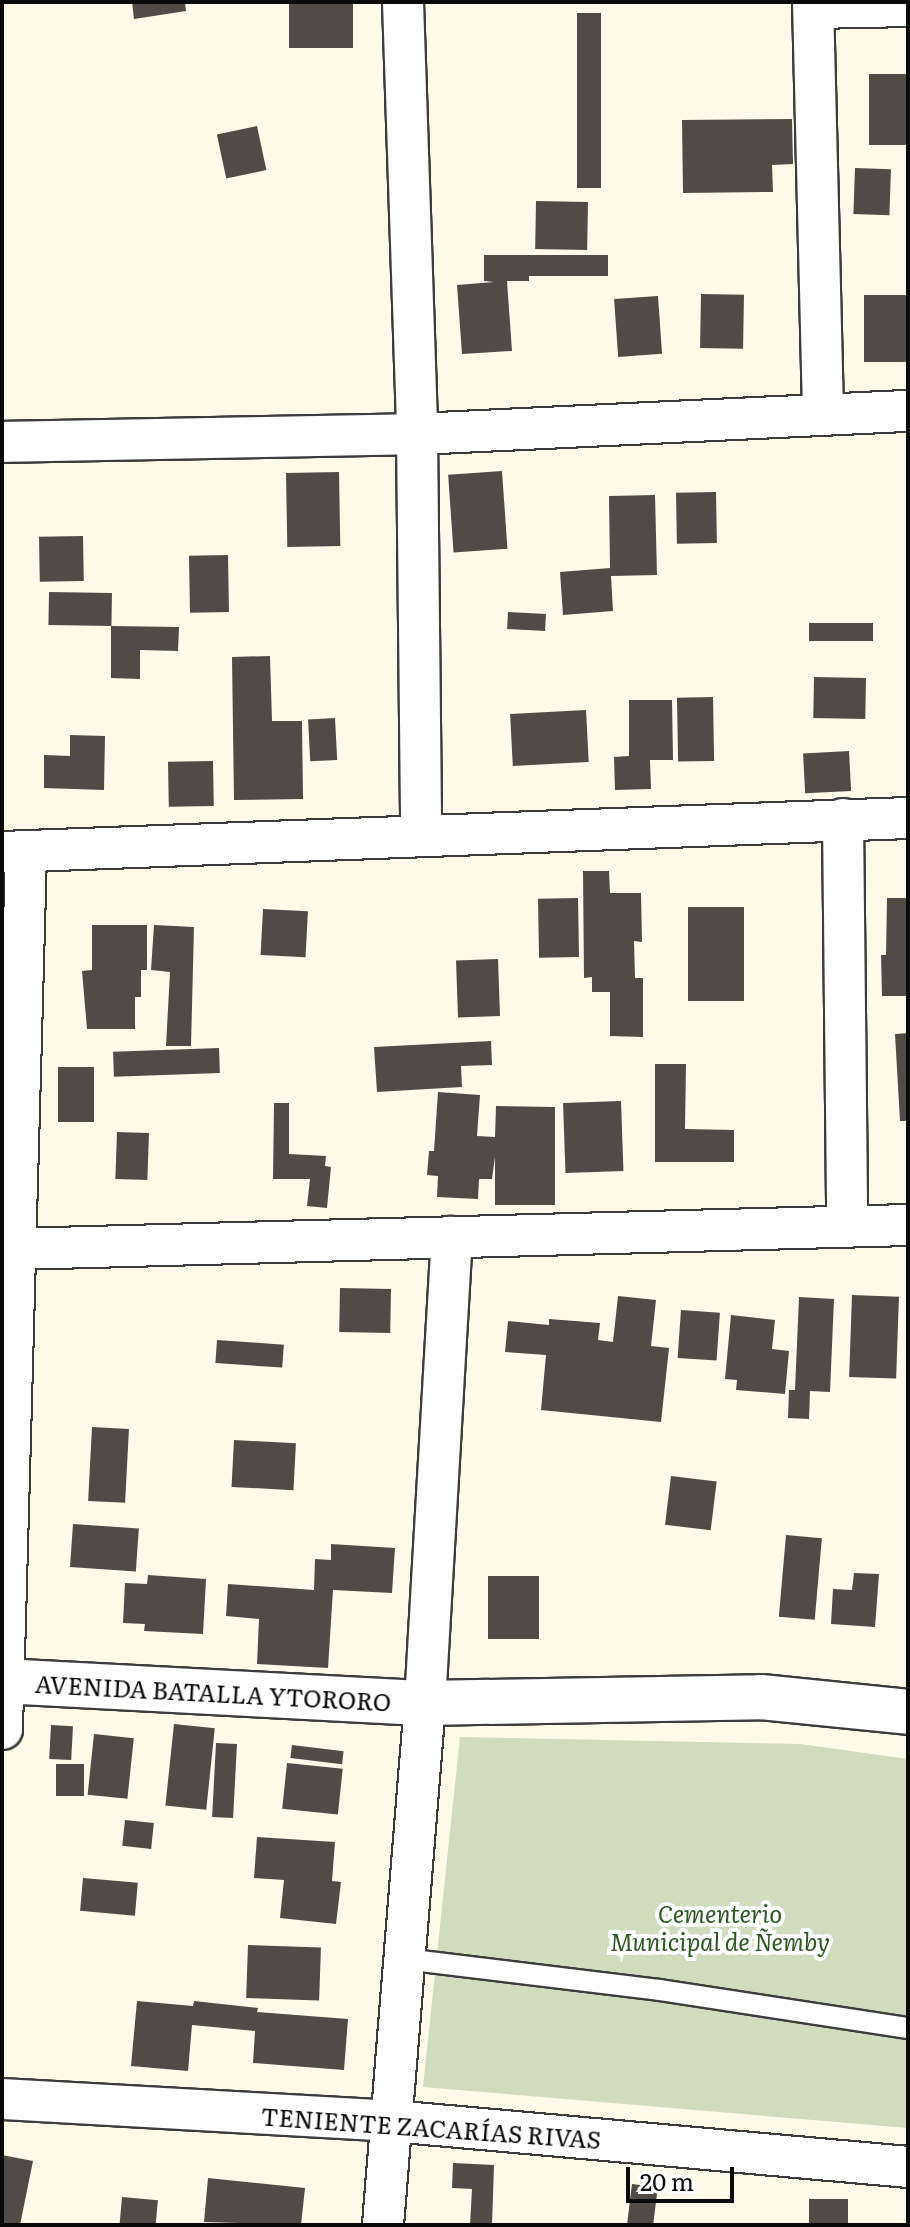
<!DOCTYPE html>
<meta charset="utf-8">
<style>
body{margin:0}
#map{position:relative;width:910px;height:2227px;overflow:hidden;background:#fdfae9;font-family:Literata,serif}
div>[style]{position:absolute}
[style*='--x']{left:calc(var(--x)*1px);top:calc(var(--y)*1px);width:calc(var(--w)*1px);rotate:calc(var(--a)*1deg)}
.cemetery>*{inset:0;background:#d1dbbd}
.building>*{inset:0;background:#514b47;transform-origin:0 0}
.roads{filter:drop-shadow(2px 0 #3d3d3d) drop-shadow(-2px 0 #3d3d3d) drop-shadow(0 2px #3d3d3d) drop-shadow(0 -2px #3d3d3d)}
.service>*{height:20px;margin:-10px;padding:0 10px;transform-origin:10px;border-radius:10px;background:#fff}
.minor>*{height:40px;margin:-20px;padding:0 20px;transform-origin:20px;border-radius:20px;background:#fff}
.tertiary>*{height:44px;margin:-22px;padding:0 22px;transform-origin:22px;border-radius:22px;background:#fff}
span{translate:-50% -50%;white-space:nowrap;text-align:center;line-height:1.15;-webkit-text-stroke:8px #fff;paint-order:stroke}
.street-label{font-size:24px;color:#0a0a0a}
.park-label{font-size:24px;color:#2c5a21;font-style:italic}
.frame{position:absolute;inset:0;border:4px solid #0a0a0a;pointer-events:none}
.scale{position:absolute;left:626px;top:2167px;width:108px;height:36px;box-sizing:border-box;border:4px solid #0a0a0a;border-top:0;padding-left:10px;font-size:24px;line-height:28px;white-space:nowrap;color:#0a0a0a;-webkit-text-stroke:6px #fff;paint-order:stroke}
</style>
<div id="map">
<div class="cemetery">
<div style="clip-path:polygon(460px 1737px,800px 1744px,908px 1759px,908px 2128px,423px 2087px)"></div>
</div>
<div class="building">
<div style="clip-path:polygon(132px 2px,185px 2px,186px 11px,134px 19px)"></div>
<div style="left:289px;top:2px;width:64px;height:46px"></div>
<div style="left:577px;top:13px;width:24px;height:175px"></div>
<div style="left:908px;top:74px;width:71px;height:39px;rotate:90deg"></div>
<div style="clip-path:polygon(792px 119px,793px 164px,772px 165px,773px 192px,683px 193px,682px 120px)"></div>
<div style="left:257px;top:126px;width:45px;height:41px;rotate:78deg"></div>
<div style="left:855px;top:168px;width:36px;height:46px;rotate:2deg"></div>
<div style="left:536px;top:201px;width:52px;height:48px;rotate:1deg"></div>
<div style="clip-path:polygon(484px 255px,608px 255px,608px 276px,529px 276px,529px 281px,507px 281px,512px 351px,462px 354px,457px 285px,494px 282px,484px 281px)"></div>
<div style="left:701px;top:294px;width:43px;height:54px;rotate:1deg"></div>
<div style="left:908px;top:295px;width:67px;height:44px;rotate:90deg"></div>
<div style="left:658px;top:296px;width:58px;height:44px;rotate:86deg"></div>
<div style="left:502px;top:471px;width:78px;height:54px;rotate:86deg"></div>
<div style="left:339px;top:472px;width:74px;height:53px;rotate:89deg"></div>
<div style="left:716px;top:492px;width:51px;height:40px;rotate:89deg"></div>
<div style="clip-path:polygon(655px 495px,657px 575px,611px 576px,613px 611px,563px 615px,560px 572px,610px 568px,609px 496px)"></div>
<div style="left:83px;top:536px;width:45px;height:44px;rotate:89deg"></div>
<div style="left:228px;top:555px;width:57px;height:39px;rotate:89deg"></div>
<div style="left:49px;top:592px;width:63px;height:33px;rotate:1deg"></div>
<div style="left:508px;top:612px;width:38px;height:17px;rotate:3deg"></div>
<div style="left:873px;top:623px;width:18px;height:64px;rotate:90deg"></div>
<div style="clip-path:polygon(111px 626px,179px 627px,178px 651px,140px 650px,140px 679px,111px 678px)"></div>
<div style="clip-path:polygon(270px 656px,272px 721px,302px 721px,303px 799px,234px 800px,232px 657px)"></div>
<div style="left:814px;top:677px;width:52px;height:41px;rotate:1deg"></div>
<div style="left:713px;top:697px;width:64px;height:36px;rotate:89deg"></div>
<div style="clip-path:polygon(629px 700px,672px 700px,673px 760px,650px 760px,651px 789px,615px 790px,614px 757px,629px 756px)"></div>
<div style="left:586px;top:710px;width:52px;height:76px;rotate:87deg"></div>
<div style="left:335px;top:718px;width:42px;height:27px;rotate:87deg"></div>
<div style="clip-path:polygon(70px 735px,105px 736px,104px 790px,44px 788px,44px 755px,70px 756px)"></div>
<div style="left:849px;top:751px;width:40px;height:46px;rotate:87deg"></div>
<div style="left:213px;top:761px;width:45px;height:45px;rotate:89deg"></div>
<div style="clip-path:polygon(583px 871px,609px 871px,610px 893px,641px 893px,642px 942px,634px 941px,635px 978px,643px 978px,643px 1037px,610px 1036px,610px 992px,592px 992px,592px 977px,584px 978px)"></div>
<div style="left:578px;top:898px;width:59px;height:40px;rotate:89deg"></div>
<div style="clip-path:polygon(887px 898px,908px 898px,908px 996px,882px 996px,881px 955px,886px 955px)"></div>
<div style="left:688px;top:907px;width:56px;height:94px"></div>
<div style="left:263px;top:909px;width:45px;height:46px;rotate:3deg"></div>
<div style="clip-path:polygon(92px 925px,147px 925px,147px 970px,141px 970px,141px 997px,135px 997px,135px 1029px,87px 1029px,82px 971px,92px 970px)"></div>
<div style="clip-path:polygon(154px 925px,194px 927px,191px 1046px,166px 1046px,170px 972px,151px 970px)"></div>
<div style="left:498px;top:959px;width:57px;height:42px;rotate:88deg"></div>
<div style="clip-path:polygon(908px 1033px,908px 1121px,900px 1121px,895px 1034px)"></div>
<div style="clip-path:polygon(491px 1041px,492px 1065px,461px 1066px,462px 1087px,377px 1092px,374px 1047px)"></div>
<div style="left:219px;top:1048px;width:25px;height:106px;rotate:88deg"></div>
<div style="clip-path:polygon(655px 1064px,686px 1064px,685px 1129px,734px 1130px,734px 1162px,655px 1162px)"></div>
<div style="left:58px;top:1067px;width:36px;height:55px"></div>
<div style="clip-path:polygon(438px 1092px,480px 1095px,477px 1136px,495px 1137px,496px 1106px,555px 1107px,555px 1205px,495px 1205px,495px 1157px,492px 1179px,479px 1179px,478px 1199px,437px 1197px,438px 1176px,427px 1175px,429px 1151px,434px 1151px)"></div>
<div style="left:621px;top:1101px;width:70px;height:58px;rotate:88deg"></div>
<div style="clip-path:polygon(274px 1103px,289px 1103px,289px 1154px,326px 1156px,325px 1166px,331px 1167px,327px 1208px,307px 1206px,310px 1179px,273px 1179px)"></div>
<div style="left:117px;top:1132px;width:32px;height:47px;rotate:2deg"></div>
<div style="left:340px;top:1288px;width:51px;height:44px;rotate:1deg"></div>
<div style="left:852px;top:1295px;width:47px;height:82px;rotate:2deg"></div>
<div style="clip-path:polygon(618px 1296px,656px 1300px,651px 1346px,669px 1348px,661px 1422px,541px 1410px,546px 1355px,505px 1352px,508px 1321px,549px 1325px,549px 1319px,600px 1323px,598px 1340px,613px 1342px)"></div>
<div style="clip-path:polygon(799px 1297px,834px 1299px,830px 1392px,810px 1391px,809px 1419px,788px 1418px,789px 1390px,795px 1390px)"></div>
<div style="left:681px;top:1310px;width:39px;height:48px;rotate:4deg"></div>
<div style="clip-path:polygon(731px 1315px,775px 1320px,772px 1349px,789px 1351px,785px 1394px,736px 1390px,737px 1380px,725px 1379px)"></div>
<div style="left:217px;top:1340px;width:67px;height:23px;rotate:4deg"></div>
<div style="left:92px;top:1427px;width:37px;height:74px;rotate:3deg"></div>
<div style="left:234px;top:1440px;width:62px;height:47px;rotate:3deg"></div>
<div style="left:671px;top:1476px;width:46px;height:49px;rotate:7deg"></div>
<div style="left:73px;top:1524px;width:66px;height:43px;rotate:4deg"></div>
<div style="left:786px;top:1535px;width:36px;height:82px;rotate:5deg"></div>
<div style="clip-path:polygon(331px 1544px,395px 1548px,392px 1593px,333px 1590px,328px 1668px,257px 1664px,259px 1619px,226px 1616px,228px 1584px,314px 1590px,315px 1559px,331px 1560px)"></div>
<div style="clip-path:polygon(854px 1573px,879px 1574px,875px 1627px,831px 1624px,833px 1589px,852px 1590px)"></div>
<div style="clip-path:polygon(148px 1575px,206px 1579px,203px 1634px,144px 1631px,145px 1624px,123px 1623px,125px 1583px,147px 1584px)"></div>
<div style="left:488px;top:1576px;width:51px;height:63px"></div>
<div style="left:174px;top:1724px;width:41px;height:82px;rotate:6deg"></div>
<div style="left:51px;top:1725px;width:22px;height:34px;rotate:3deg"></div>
<div style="left:94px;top:1734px;width:40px;height:61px;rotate:6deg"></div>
<div style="left:216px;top:1743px;width:21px;height:74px;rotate:3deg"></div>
<div style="left:292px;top:1745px;width:52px;height:13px;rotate:7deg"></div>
<div style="left:287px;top:1763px;width:56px;height:46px;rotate:6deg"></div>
<div style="left:56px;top:1764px;width:28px;height:32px"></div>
<div style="left:125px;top:1820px;width:29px;height:26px;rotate:6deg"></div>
<div style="clip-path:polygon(257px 1837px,335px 1842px,332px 1881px,341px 1882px,336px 1924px,280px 1918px,284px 1880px,254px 1878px)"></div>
<div style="left:83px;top:1878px;width:55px;height:33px;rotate:5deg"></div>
<div style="left:248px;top:1945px;width:73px;height:53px;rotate:2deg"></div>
<div style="clip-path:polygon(137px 2001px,193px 2006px,194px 2001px,258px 2008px,257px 2012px,348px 2019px,344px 2070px,253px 2063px,255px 2031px,192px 2025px,188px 2071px,131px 2066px)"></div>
<div style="clip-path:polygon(2px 2155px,33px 2161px,20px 2225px,2px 2225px)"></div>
<div style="clip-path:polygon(453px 2163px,494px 2165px,492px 2225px,470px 2225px,472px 2189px,452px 2188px)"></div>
<div style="clip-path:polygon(208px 2178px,305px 2188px,301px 2225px,204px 2222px)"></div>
<div style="left:632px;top:2184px;width:26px;height:41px;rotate:7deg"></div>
<div style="left:122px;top:2197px;width:36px;height:28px;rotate:5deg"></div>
<div style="left:809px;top:2199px;width:39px;height:26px"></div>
</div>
<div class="roads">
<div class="service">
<div style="--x:404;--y:1959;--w:257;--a:6.9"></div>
<div style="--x:659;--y:1990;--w:252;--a:8.7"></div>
</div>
<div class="minor">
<div style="--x:403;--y:2;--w:432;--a:88.1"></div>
<div style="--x:417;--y:434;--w:400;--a:89.4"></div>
<div style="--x:813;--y:2;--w:410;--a:88.6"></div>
<div style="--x:814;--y:8;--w:94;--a:-1.2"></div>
<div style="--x:2;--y:442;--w:415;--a:-1.1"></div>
<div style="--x:417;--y:434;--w:492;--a:-2.7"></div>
<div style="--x:843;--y:819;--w:406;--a:89.4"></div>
<div style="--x:2;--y:852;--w:907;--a:-2.15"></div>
<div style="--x:16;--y:1249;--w:892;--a:-1.54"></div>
<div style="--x:2;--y:1729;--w:878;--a:-88.43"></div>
<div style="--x:2;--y:2099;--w:391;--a:3.2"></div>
<div style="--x:392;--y:2121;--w:518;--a:5.09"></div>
<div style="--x:383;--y:2225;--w:524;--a:-85.4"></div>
<div style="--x:425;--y:1703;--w:467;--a:-86.7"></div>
</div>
<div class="tertiary">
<div style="--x:2;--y:1681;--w:424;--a:3"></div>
<div style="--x:425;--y:1703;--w:336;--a:-1"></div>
<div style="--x:761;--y:1697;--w:148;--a:5.8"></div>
</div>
</div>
<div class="street-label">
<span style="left:213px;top:1692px;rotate:3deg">AVENIDA BATALLA YTORORO</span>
<span style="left:431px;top:2127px;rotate:4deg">TENIENTE ZACARÍAS RIVAS</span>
</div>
<div class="park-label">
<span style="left:720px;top:1927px">Cementerio<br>Municipal de Ñemby</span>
</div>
<div class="frame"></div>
<div class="scale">20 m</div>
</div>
